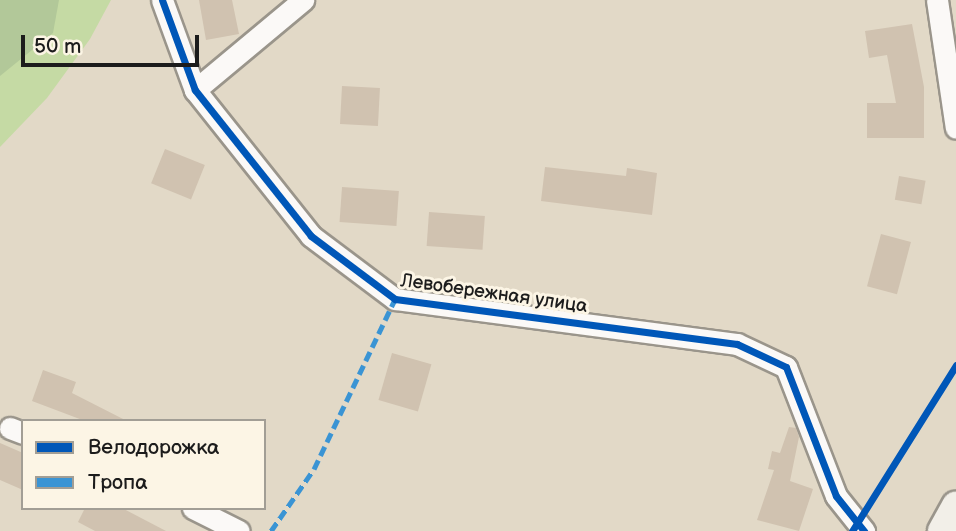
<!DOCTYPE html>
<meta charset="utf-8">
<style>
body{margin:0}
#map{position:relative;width:956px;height:531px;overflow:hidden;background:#e2d9c7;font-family:"Balsamiq Sans",sans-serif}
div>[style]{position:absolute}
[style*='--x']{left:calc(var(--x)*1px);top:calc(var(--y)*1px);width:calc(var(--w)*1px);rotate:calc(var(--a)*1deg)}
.green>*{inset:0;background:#c5daa4}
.forest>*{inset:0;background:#b2c899}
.building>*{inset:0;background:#d0c2b0;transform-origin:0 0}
.roads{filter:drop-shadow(2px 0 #9a958b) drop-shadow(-2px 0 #9a958b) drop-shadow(0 2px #9a958b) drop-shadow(0 -2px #9a958b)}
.minor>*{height:21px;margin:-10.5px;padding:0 10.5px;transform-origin:10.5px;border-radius:10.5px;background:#fbf9f7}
.secondary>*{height:28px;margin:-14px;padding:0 14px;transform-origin:14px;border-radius:14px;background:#f2efe8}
.quiet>*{height:5px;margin-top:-2.5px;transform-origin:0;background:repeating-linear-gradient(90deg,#3a94d4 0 10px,transparent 0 15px)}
.cycleway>*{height:7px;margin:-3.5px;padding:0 3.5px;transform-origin:3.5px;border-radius:3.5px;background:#0057b8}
span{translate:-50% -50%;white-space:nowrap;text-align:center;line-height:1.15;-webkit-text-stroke:6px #fcf5e5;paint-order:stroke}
.street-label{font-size:19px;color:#1c1c1c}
.legend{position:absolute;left:21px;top:419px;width:245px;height:91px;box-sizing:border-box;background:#fcf5e5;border:2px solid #a29e95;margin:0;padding:9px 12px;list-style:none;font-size:21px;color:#1c1c1c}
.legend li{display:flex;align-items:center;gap:14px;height:35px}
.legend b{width:35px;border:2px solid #a29e95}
.scale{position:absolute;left:21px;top:35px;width:178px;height:32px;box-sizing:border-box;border:4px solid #1c1c1c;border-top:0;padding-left:9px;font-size:21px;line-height:24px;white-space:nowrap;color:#1c1c1c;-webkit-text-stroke:5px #fcf5e5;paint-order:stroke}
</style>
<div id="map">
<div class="green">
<div style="clip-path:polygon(0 0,111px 0,90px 39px,47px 98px,0 147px)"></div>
</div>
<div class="forest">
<div style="clip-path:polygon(0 0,59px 0,53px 33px,0 76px)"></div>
</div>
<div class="building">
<div style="clip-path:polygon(199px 0,232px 0,239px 34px,206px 40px)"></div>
<div style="clip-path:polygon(912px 24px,924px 87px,924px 138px,867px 138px,867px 103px,896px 103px,887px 55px,869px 58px,865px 31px)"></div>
<div style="left:342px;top:86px;width:38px;height:38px;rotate:3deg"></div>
<div style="left:165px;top:149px;width:43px;height:37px;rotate:22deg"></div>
<div style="clip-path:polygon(545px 167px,626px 176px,627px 168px,657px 173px,652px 215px,541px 201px)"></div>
<div style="left:899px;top:176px;width:27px;height:24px;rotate:10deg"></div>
<div style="left:342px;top:187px;width:57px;height:35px;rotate:4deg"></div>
<div style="left:429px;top:212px;width:56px;height:34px;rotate:4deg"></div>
<div style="left:881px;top:234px;width:31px;height:54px;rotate:15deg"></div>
<div style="left:392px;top:353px;width:41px;height:49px;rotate:16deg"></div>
<div style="clip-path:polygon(43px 370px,76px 382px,72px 393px,127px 421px,85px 421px,32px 401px)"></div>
<div style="clip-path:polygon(789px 427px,796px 428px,799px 437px,790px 481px,813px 489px,799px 531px,757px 520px,774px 470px,768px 469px,772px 451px,780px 453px)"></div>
<div style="clip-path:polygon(0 443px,23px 453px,23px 490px,0 480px)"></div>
<div style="clip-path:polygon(85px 508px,122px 508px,166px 531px,95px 531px,78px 522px)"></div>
</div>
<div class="roads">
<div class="minor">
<div style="--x:162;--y:0;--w:96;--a:69.9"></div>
<div style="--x:195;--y:90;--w:186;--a:51.5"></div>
<div style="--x:311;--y:236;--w:105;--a:36.9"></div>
<div style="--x:395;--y:299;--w:345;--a:7.5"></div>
<div style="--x:737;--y:344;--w:54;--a:25.1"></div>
<div style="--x:786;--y:367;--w:138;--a:68.8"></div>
<div style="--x:836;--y:496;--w:45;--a:51.3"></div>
<div style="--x:937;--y:0;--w:129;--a:81.6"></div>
<div style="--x:195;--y:90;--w:141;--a:-39.8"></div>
<div style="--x:10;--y:428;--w:14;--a:21"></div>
<div style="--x:193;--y:508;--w:51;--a:26.6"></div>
</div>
<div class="secondary">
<div style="--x:942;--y:531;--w:29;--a:-61"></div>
</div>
</div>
<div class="quiet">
<div style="--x:271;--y:531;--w:75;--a:-55.3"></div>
<div style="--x:314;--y:469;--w:188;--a:-64.5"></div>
</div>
<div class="cycleway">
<div style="--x:162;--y:0;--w:96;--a:69.9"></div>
<div style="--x:195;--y:90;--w:186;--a:51.5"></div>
<div style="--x:311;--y:236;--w:105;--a:36.9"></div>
<div style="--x:395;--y:299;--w:345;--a:7.5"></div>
<div style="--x:737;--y:344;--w:54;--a:25.1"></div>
<div style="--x:786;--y:367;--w:138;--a:68.8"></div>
<div style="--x:836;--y:496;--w:45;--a:51.3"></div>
<div style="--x:852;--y:531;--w:196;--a:-57.9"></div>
</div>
<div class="street-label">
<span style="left:494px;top:294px;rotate:8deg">Левобережная улица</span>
</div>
<ul class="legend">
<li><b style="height:9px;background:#0057b8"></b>Велодорожка</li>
<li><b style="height:9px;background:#3a94d4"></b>Тропа</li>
</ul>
<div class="scale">50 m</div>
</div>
